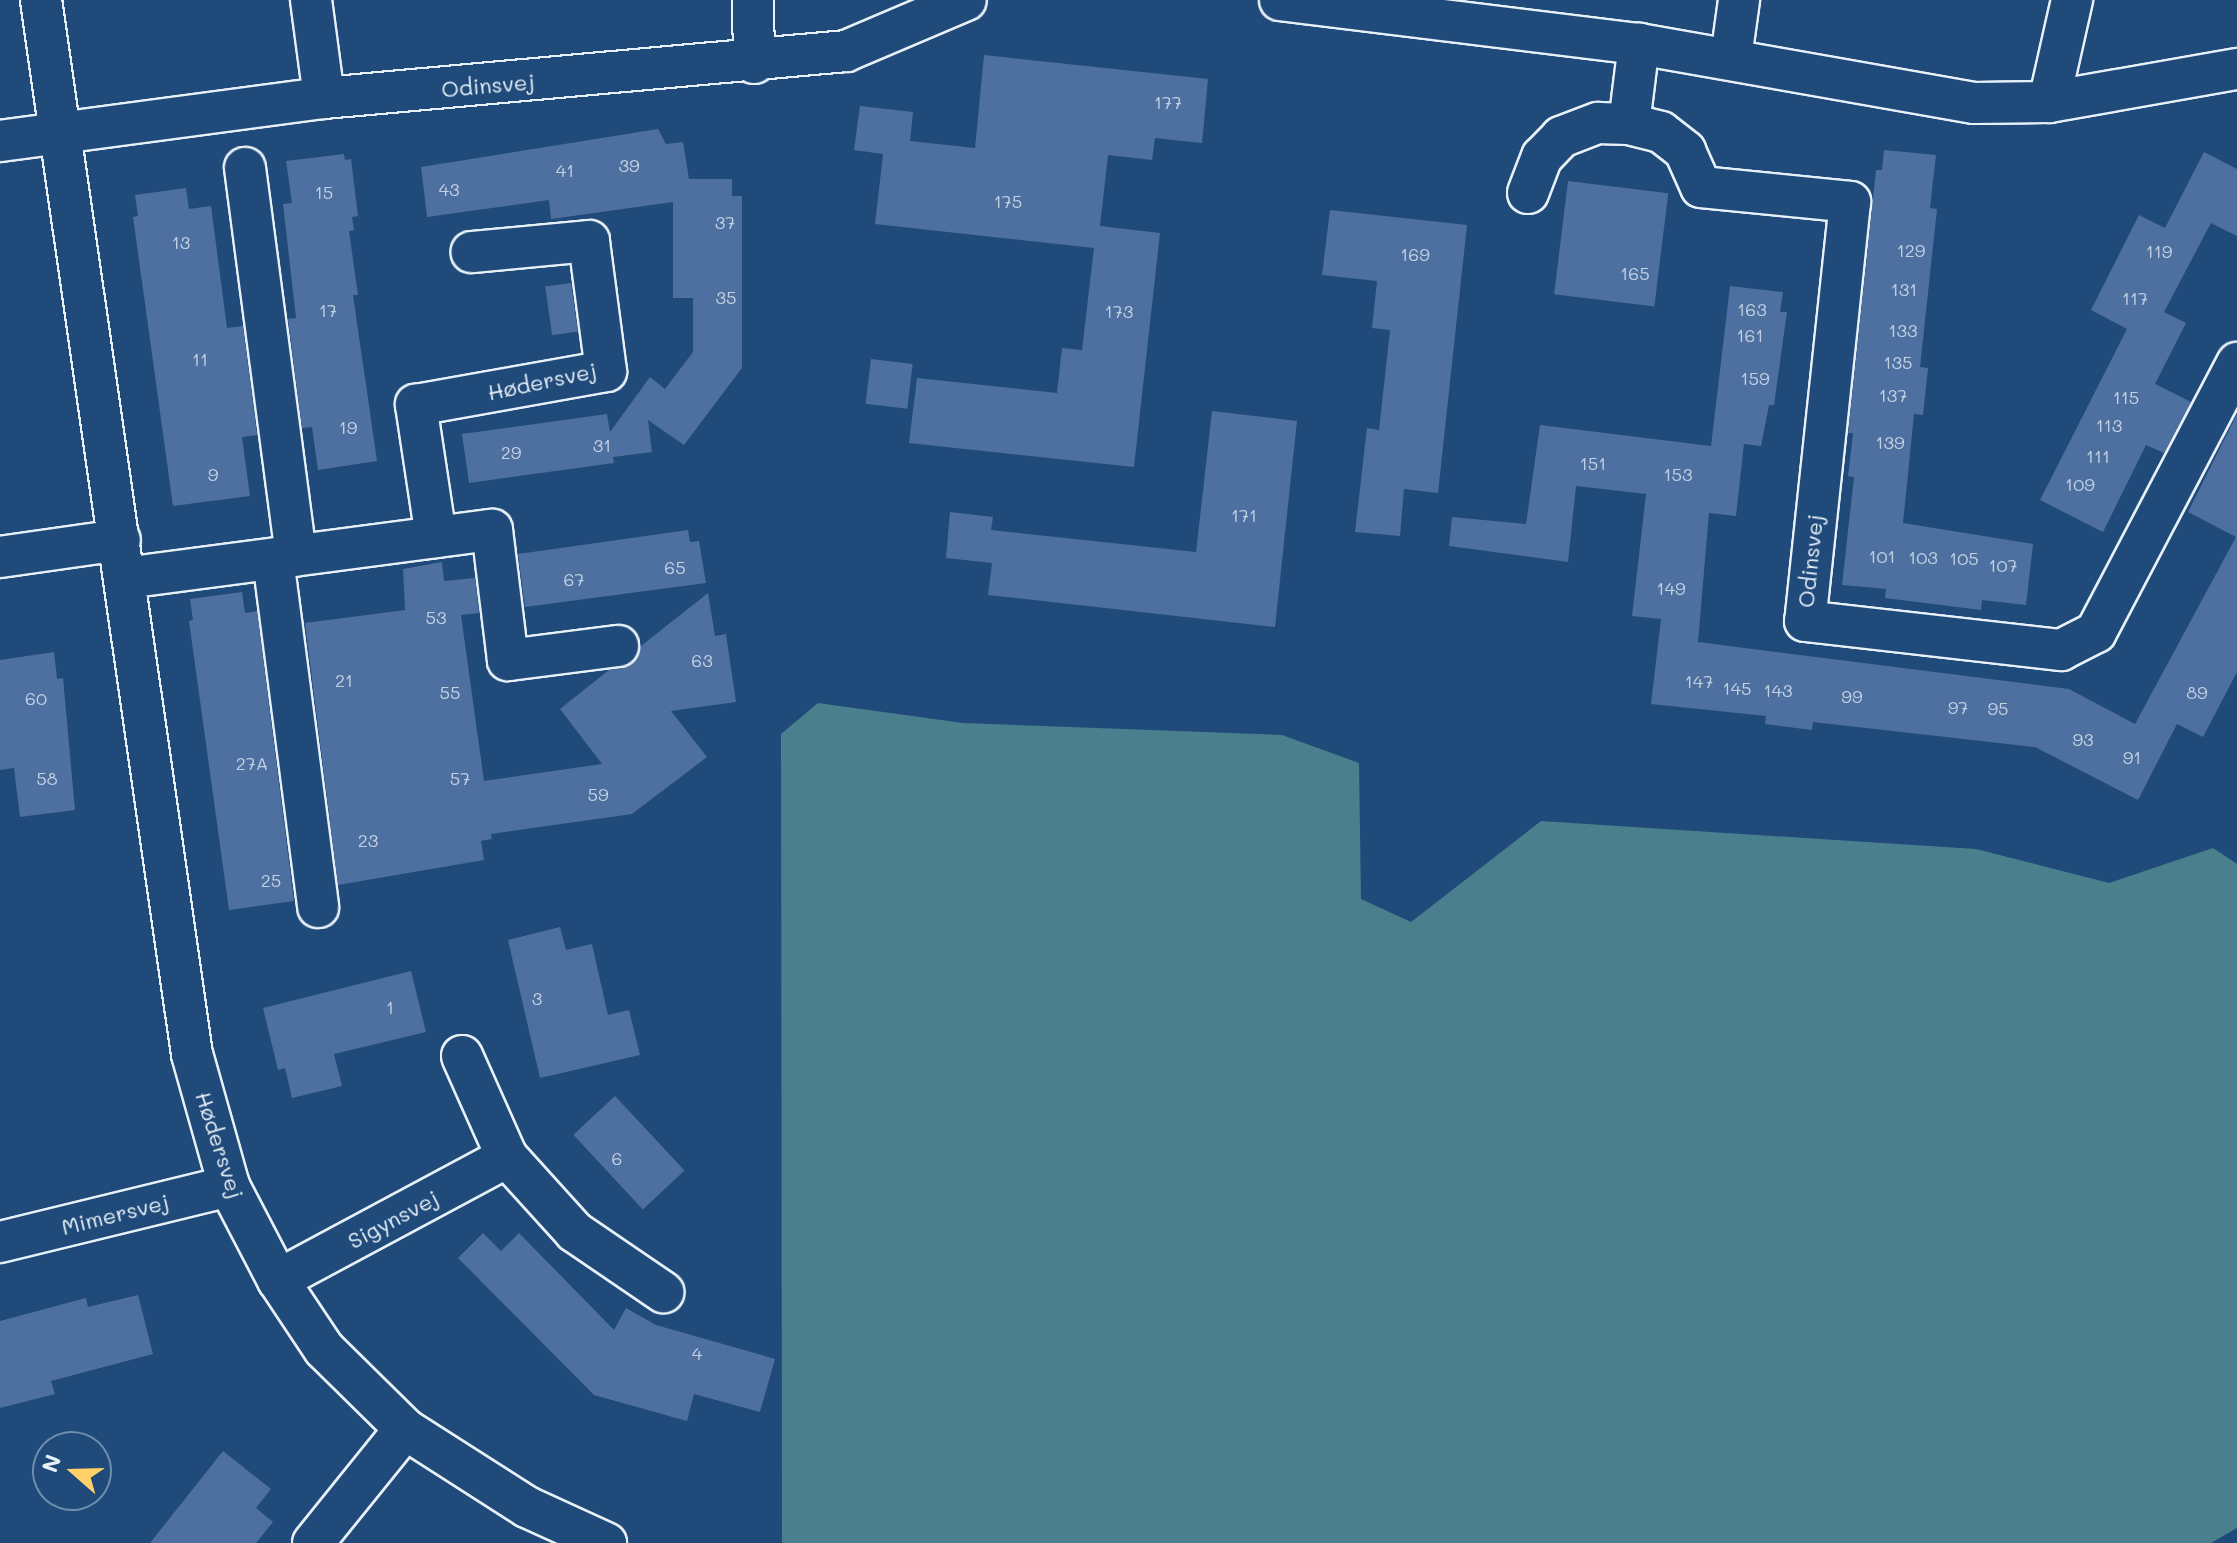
<!DOCTYPE html>
<meta charset="utf-8">
<style>
body{margin:0}
#map{position:relative;width:2237px;height:1543px;overflow:hidden;background:#1f4a7a;font-family:Mali,sans-serif}
div>[style]{position:absolute}
[style*='--x']{left:calc(var(--x)*1px);top:calc(var(--y)*1px);width:calc(var(--w)*1px);rotate:calc(var(--a)*1deg)}
.green>*{inset:0;background:#4a7f8d}
.building>*{inset:0;background:#4e70a0;transform-origin:0 0}
.roads{filter:drop-shadow(2px 0 #e8f1f8) drop-shadow(-2px 0 #e8f1f8) drop-shadow(0 2px #e8f1f8) drop-shadow(0 -2px #e8f1f8)}
.street>*{height:40px;margin:-20px;padding:0 20px;transform-origin:20px;border-radius:20px;background:#1f4a7a}
span{translate:-50% -50%;white-space:nowrap;text-align:center;line-height:1.15;-webkit-text-stroke:7px #1f4a7a;paint-order:stroke}
.number-label{font-size:18px;color:#c2d1e2}
.number-label span{-webkit-text-stroke-width:0}
.street-label{font-size:22px;color:#e8f1f8}
.north{position:absolute;left:32px;top:1431px;width:80px;height:80px;box-sizing:border-box;background:#1f4a7a;border:2px solid #6f8dac;border-radius:50%;rotate:290deg;font-size:22px;font-weight:700;line-height:32px;text-align:center;color:#e8f1f8}
.north::after{content:'';display:block;margin:auto;width:28px;height:36px;background:#ffd166;clip-path:polygon(50% 0,100% 100%,50% 72%,0 100%)}
</style>
<div id="map">
<div class="green">
<div style="clip-path:polygon(818px 703px,963px 723px,1282px 735px,1359px 763px,1361px 899px,1411px 922px,1541px 821px,1976px 849px,2109px 883px,2213px 848px,2237px 864px,2237px 1528px,2211px 1543px,782px 1543px,781px 734px)"></div>
</div>
<div class="building">
<div style="clip-path:polygon(984px 55px,1208px 79px,1202px 143px,1155px 138px,1152px 160px,1108px 155px,1100px 226px,1160px 233px,1134px 467px,909px 443px,917px 378px,1057px 393px,1062px 348px,1082px 350px,1094px 248px,875px 224px,883px 154px,854px 150px,860px 106px,913px 112px,910px 141px,975px 148px)"></div>
<div style="clip-path:polygon(658px 129px,666px 144px,683px 142px,689px 179px,732px 179px,732px 196px,742px 196px,742px 368px,684px 445px,648px 420px,652px 452px,613px 457px,614px 463px,469px 483px,462px 434px,607px 414px,610px 432px,650px 377px,665px 389px,693px 352px,693px 298px,673px 298px,673px 202px,551px 219px,549px 200px,427px 217px,421px 167px)"></div>
<div style="clip-path:polygon(1884px 150px,1936px 155px,1930px 208px,1937px 209px,1920px 367px,1928px 368px,1923px 415px,1914px 414px,1903px 523px,2033px 544px,2026px 605px,1982px 600px,1981px 610px,1885px 598px,1886px 589px,1842px 585px,1854px 477px,1848px 476px,1853px 433px,1848px 433px,1876px 170px,1882px 170px)"></div>
<div style="clip-path:polygon(2204px 152px,2237px 169px,2237px 236px,2211px 223px,2164px 312px,2186px 323px,2155px 384px,2191px 402px,2164px 453px,2146px 445px,2103px 532px,2040px 500px,2127px 329px,2091px 310px,2139px 215px,2165px 228px)"></div>
<div style="clip-path:polygon(344px 154px,345px 160px,351px 159px,358px 216px,352px 217px,354px 230px,349px 231px,358px 295px,353px 295px,377px 461px,318px 470px,312px 427px,302px 428px,288px 319px,296px 318px,283px 204px,292px 203px,286px 161px)"></div>
<div style="left:1568px;top:181px;width:101px;height:114px;rotate:7deg"></div>
<div style="clip-path:polygon(186px 188px,189px 209px,211px 206px,227px 328px,243px 326px,257px 435px,242px 437px,250px 496px,173px 506px,133px 217px,138px 216px,135px 195px)"></div>
<div style="clip-path:polygon(1330px 210px,1467px 225px,1438px 493px,1404px 489px,1400px 536px,1355px 532px,1367px 428px,1379px 430px,1390px 330px,1372px 328px,1377px 281px,1322px 275px)"></div>
<div style="left:571px;top:283px;width:49px;height:26px;rotate:82deg"></div>
<div style="clip-path:polygon(1730px 286px,1783px 292px,1780px 312px,1787px 312px,1774px 405px,1769px 405px,1761px 446px,1744px 444px,1736px 516px,1709px 513px,1698px 642px,2069px 689px,2135px 724px,2236px 537px,2188px 512px,2237px 414px,2237px 672px,2203px 737px,2177px 724px,2138px 800px,2035px 747px,1813px 722px,1812px 730px,1765px 724px,1766px 716px,1651px 704px,1661px 619px,1632px 616px,1646px 494px,1576px 486px,1568px 562px,1449px 546px,1452px 517px,1526px 524px,1540px 425px,1711px 446px)"></div>
<div style="left:871px;top:359px;width:42px;height:45px;rotate:7deg"></div>
<div style="clip-path:polygon(1212px 411px,1297px 421px,1275px 627px,988px 595px,992px 563px,946px 558px,950px 512px,993px 517px,991px 530px,1196px 552px)"></div>
<div style="clip-path:polygon(688px 530px,690px 542px,699px 541px,706px 583px,525px 607px,518px 554px)"></div>
<div style="clip-path:polygon(442px 562px,444px 581px,475px 578px,479px 613px,461px 615px,484px 781px,602px 764px,560px 709px,609px 670px,632px 664px,641px 646px,708px 593px,715px 636px,726px 634px,736px 702px,671px 711px,707px 757px,632px 814px,491px 834px,492px 839px,481px 841px,484px 860px,338px 885px,305px 623px,405px 610px,403px 569px)"></div>
<div style="clip-path:polygon(242px 592px,245px 613px,257px 611px,294px 901px,229px 910px,189px 621px,193px 620px,190px 599px)"></div>
<div style="clip-path:polygon(54px 652px,57px 679px,63px 678px,75px 810px,20px 817px,14px 768px,0 770px,0 660px)"></div>
<div style="clip-path:polygon(560px 927px,566px 950px,592px 944px,608px 1015px,629px 1010px,640px 1055px,540px 1078px,508px 940px)"></div>
<div style="clip-path:polygon(411px 971px,426px 1032px,334px 1054px,342px 1086px,292px 1098px,285px 1068px,278px 1070px,263px 1008px)"></div>
<div style="left:615px;top:1096px;width:102px;height:57px;rotate:47deg"></div>
<div style="clip-path:polygon(483px 1233px,501px 1251px,519px 1233px,614px 1330px,626px 1308px,656px 1325px,775px 1359px,760px 1412px,694px 1394px,687px 1421px,594px 1395px,458px 1258px)"></div>
<div style="clip-path:polygon(138px 1295px,153px 1354px,51px 1381px,55px 1394px,0 1408px,0 1321px,86px 1298px,88px 1307px)"></div>
<div style="clip-path:polygon(223px 1451px,271px 1489px,256px 1508px,273px 1522px,256px 1543px,150px 1543px)"></div>
</div>
<div class="roads">
<div class="street">
<div style="--x:41;--y:0;--w:1065;--a:81.85"></div>
<div style="--x:192;--y:1054;--w:137;--a:74.3"></div>
<div style="--x:229;--y:1186;--w:106;--a:62.5"></div>
<div style="--x:278;--y:1280;--w:83;--a:56.3"></div>
<div style="--x:324;--y:1349;--w:114;--a:44.6"></div>
<div style="--x:405;--y:1429;--w:145;--a:32.6"></div>
<div style="--x:527;--y:1507;--w:87;--a:24.5"></div>
<div style="--x:311;--y:0;--w:99;--a:82.4"></div>
<div style="--x:753;--y:0;--w:63;--a:89.1"></div>
<div style="--x:1280;--y:0;--w:362;--a:7"></div>
<div style="--x:1639;--y:44;--w:340;--a:10"></div>
<div style="--x:1974;--y:103;--w:75;--a:-0.8"></div>
<div style="--x:2049;--y:102;--w:191;--a:-10"></div>
<div style="--x:1731;--y:58;--w:59;--a:-82.1"></div>
<div style="--x:2049;--y:102;--w:105;--a:-77.3"></div>
<div style="--x:1629;--y:124;--w:81;--a:-82.9"></div>
<div style="--x:0;--y:141;--w:327;--a:-7.6"></div>
<div style="--x:324;--y:98;--w:524;--a:-5.14"></div>
<div style="--x:846;--y:51;--w:130;--a:-23"></div>
<div style="--x:245;--y:168;--w:391;--a:82.5"></div>
<div style="--x:1528;--y:193;--w:39;--a:-69"></div>
<div style="--x:1542;--y:157;--w:28;--a:-46"></div>
<div style="--x:1561;--y:137;--w:40;--a:-21"></div>
<div style="--x:1598;--y:123;--w:31;--a:2"></div>
<div style="--x:1629;--y:124;--w:33;--a:14"></div>
<div style="--x:1661;--y:132;--w:31;--a:38"></div>
<div style="--x:1685;--y:151;--w:39;--a:66"></div>
<div style="--x:1701;--y:187;--w:150;--a:5.7"></div>
<div style="--x:1850;--y:202;--w:421;--a:96.1"></div>
<div style="--x:1805;--y:621;--w:258;--a:6.5"></div>
<div style="--x:2061;--y:650;--w:39;--a:-27"></div>
<div style="--x:2096;--y:632;--w:304;--a:-62.3"></div>
<div style="--x:436;--y:537;--w:134;--a:-98.6"></div>
<div style="--x:416;--y:405;--w:193;--a:-10.1"></div>
<div style="--x:606;--y:371;--w:131;--a:-97.5"></div>
<div style="--x:589;--y:241;--w:118;--a:174.6"></div>
<div style="--x:0;--y:557;--w:121;--a:-8.1"></div>
<div style="--x:273;--y:559;--w:351;--a:82.6"></div>
<div style="--x:125;--y:578;--w:370;--a:-7.5"></div>
<div style="--x:492;--y:530;--w:131;--a:83"></div>
<div style="--x:508;--y:660;--w:111;--a:-7.3"></div>
<div style="--x:462;--y:1056;--w:111;--a:66"></div>
<div style="--x:507;--y:1157;--w:101;--a:47.8"></div>
<div style="--x:575;--y:1232;--w:107;--a:34.3"></div>
<div style="--x:0;--y:1242;--w:236;--a:-13.7"></div>
<div style="--x:278;--y:1280;--w:260;--a:-28.2"></div>
<div style="--x:313;--y:1543;--w:146;--a:-51.1"></div>
</div>
</div>
<div class="number-label">
<span style="left:1168px;top:102px">177</span>
<span style="left:629px;top:165px">39</span>
<span style="left:565px;top:170px">41</span>
<span style="left:449px;top:189px">43</span>
<span style="left:324px;top:192px">15</span>
<span style="left:1008px;top:201px">175</span>
<span style="left:725px;top:222px">37</span>
<span style="left:181px;top:242px">13</span>
<span style="left:1911px;top:250px">129</span>
<span style="left:2159px;top:251px">119</span>
<span style="left:1415px;top:254px">169</span>
<span style="left:1635px;top:273px">165</span>
<span style="left:1904px;top:289px">131</span>
<span style="left:726px;top:297px">35</span>
<span style="left:2135px;top:298px">117</span>
<span style="left:1752px;top:309px">163</span>
<span style="left:328px;top:310px">17</span>
<span style="left:1119px;top:311px">173</span>
<span style="left:1903px;top:330px">133</span>
<span style="left:1750px;top:335px">161</span>
<span style="left:200px;top:359px">11</span>
<span style="left:1898px;top:362px">135</span>
<span style="left:1755px;top:378px">159</span>
<span style="left:1893px;top:395px">137</span>
<span style="left:2126px;top:397px">115</span>
<span style="left:2109px;top:425px">113</span>
<span style="left:348px;top:427px">19</span>
<span style="left:1890px;top:442px">139</span>
<span style="left:602px;top:445px">31</span>
<span style="left:511px;top:452px">29</span>
<span style="left:2098px;top:456px">111</span>
<span style="left:1593px;top:463px">151</span>
<span style="left:213px;top:474px">9</span>
<span style="left:1678px;top:474px">153</span>
<span style="left:2080px;top:484px">109</span>
<span style="left:1244px;top:515px">171</span>
<span style="left:1882px;top:556px">101</span>
<span style="left:1923px;top:557px">103</span>
<span style="left:1964px;top:558px">105</span>
<span style="left:2003px;top:565px">107</span>
<span style="left:675px;top:567px">65</span>
<span style="left:574px;top:579px">67</span>
<span style="left:1671px;top:588px">149</span>
<span style="left:436px;top:617px">53</span>
<span style="left:702px;top:660px">63</span>
<span style="left:344px;top:680px">21</span>
<span style="left:1699px;top:681px">147</span>
<span style="left:1737px;top:688px">145</span>
<span style="left:1778px;top:690px">143</span>
<span style="left:450px;top:692px">55</span>
<span style="left:2197px;top:692px">89</span>
<span style="left:1852px;top:696px">99</span>
<span style="left:36px;top:698px">60</span>
<span style="left:1958px;top:707px">97</span>
<span style="left:1998px;top:708px">95</span>
<span style="left:2083px;top:739px">93</span>
<span style="left:2132px;top:757px">91</span>
<span style="left:252px;top:763px">27A</span>
<span style="left:47px;top:778px">58</span>
<span style="left:460px;top:778px">57</span>
<span style="left:598px;top:794px">59</span>
<span style="left:368px;top:840px">23</span>
<span style="left:271px;top:880px">25</span>
<span style="left:537px;top:998px">3</span>
<span style="left:390px;top:1007px">1</span>
<span style="left:617px;top:1158px">6</span>
<span style="left:697px;top:1353px">4</span>
</div>
<div class="street-label">
<span style="left:488px;top:85px;rotate:-5deg">Odinsvej</span>
<span style="left:542px;top:381px;rotate:-12deg">Hødersvej</span>
<span style="left:1810px;top:561px;rotate:-84deg">Odinsvej</span>
<span style="left:220px;top:1145px;rotate:72deg">Hødersvej</span>
<span style="left:115px;top:1214px;rotate:-14deg">Mimersvej</span>
<span style="left:393px;top:1219px;rotate:-28deg">Sigynsvej</span>
</div>
<div class="north">N</div>
</div>
